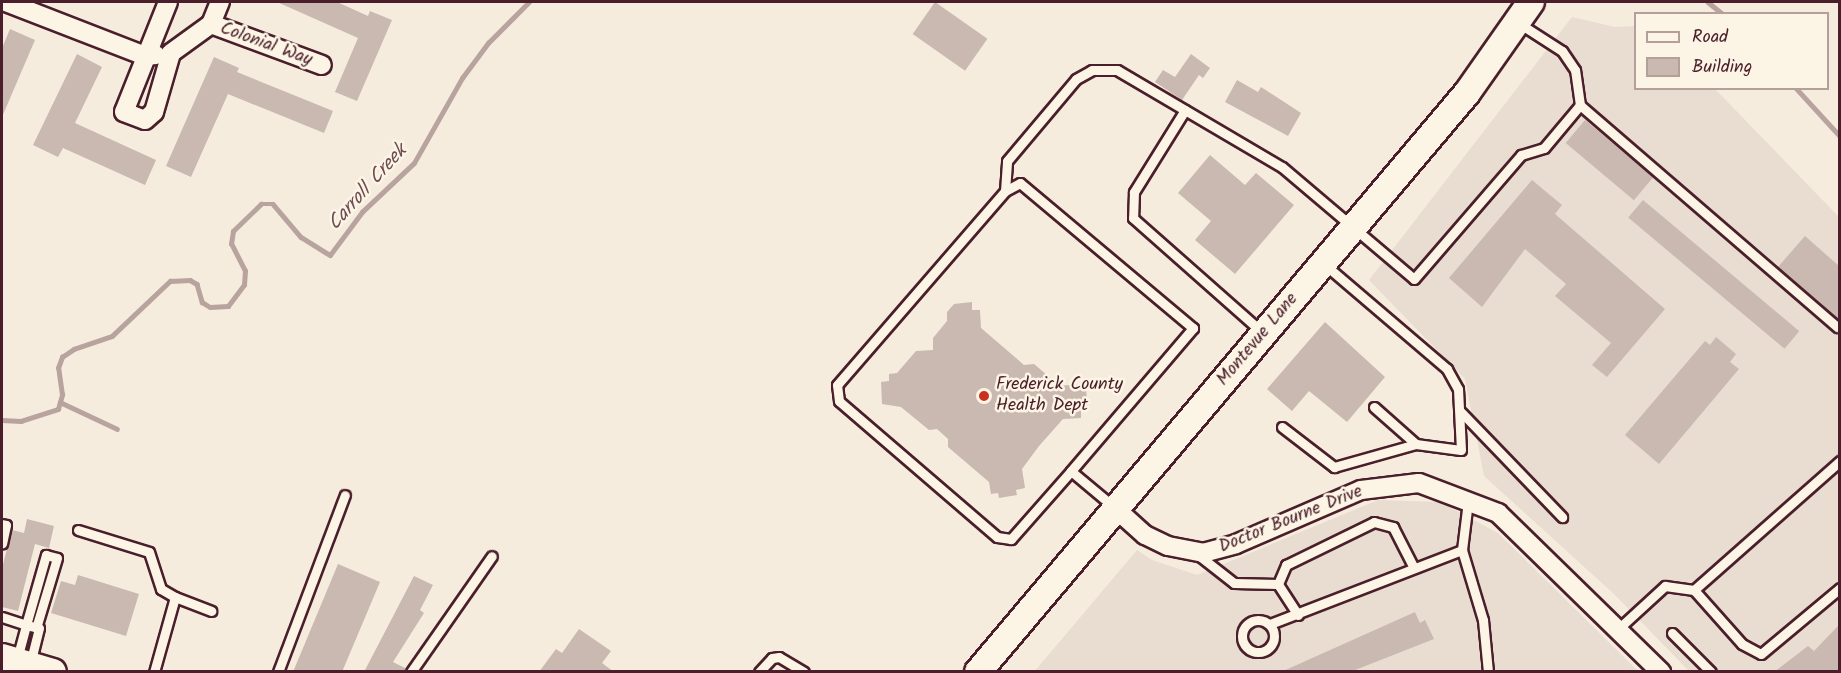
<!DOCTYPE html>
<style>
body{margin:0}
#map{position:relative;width:1841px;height:673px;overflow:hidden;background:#f5ecde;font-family:Kalam,sans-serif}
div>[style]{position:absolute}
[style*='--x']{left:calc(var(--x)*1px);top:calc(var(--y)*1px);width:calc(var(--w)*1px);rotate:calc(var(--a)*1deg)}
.built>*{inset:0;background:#e8ddd0}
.stream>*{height:4.5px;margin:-2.25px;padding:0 2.25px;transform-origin:2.25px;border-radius:2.25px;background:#b8a39e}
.building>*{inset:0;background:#cab9b1;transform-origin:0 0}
.roads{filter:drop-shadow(2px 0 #4a1f2b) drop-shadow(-2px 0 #4a1f2b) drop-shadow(0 2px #4a1f2b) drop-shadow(0 -2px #4a1f2b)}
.lane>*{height:9px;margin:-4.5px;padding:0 4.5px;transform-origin:4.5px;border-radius:4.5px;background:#fcf5e5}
.lane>.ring{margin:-4.5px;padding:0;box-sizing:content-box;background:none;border:9px solid #fcf5e5;border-radius:50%}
.street>*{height:18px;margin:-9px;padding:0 9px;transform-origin:9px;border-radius:9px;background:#fcf5e5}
.secondary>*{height:26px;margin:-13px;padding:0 13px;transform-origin:13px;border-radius:13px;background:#fcf5e5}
.dots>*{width:16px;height:16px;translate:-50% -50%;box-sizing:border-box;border:3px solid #fcf5e5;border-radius:50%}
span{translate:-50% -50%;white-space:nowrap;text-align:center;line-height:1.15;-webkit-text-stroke:5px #fcf5e5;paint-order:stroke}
.street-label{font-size:18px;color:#4a1f2b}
.poi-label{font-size:18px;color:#4a1f2b}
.left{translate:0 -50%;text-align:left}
.water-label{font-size:20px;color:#704d53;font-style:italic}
.frame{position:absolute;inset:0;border:3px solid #4a1f2b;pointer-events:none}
.legend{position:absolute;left:1634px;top:12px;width:195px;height:78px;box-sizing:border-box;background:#fcf5e5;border:2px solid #b59f9b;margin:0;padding:8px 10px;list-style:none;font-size:18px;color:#4a1f2b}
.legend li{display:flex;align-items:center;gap:12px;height:30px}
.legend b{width:30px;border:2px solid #b59f9b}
</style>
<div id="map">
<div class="built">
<div style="clip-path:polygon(1572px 17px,1615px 27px,1635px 26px,1636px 88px,1715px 89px,1839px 217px,1839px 671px,1689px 671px,1614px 594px,1484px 476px,1465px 379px,1369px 280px)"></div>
<div style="clip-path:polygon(1378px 500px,1440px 502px,1498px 533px,1638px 671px,1034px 672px,1137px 550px,1152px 560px,1197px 575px)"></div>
</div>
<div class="stream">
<div style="--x:1708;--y:2;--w:19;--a:39"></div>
<div style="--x:1796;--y:88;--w:65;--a:47.5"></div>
<div style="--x:60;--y:402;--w:63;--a:25.3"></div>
<div style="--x:2;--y:420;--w:19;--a:3"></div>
<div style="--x:21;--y:421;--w:39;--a:-18"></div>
<div style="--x:58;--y:409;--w:15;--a:-74"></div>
<div style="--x:62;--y:395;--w:27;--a:-98"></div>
<div style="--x:58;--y:368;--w:12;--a:-70"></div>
<div style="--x:62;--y:357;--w:14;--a:-34"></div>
<div style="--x:74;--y:349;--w:40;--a:-18.9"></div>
<div style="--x:112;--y:336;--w:80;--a:-43.5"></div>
<div style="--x:170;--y:281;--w:20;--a:-3"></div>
<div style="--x:190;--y:280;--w:8;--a:30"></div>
<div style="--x:197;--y:284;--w:19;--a:74"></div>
<div style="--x:202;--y:302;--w:9;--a:32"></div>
<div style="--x:210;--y:307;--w:18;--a:-3"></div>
<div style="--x:228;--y:306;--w:26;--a:-53"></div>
<div style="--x:244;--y:285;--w:14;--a:-86"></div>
<div style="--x:245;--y:271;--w:30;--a:-117"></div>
<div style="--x:231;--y:244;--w:13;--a:-81"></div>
<div style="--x:233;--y:231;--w:39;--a:-44"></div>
<div style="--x:261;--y:204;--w:12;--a:0"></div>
<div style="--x:273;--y:204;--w:43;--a:49.7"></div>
<div style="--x:301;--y:237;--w:34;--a:32"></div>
<div style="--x:330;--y:255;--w:54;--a:-53.3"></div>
<div style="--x:362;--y:212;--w:71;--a:-43.3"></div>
<div style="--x:414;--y:163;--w:98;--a:-60.5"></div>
<div style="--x:462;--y:78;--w:44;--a:-53.4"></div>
<div style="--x:488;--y:43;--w:58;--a:-45"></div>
</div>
<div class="building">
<div style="clip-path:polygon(277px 2px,337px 2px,368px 16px,370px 11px,392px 20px,357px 101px,335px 92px,358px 38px)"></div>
<div style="left:935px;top:2px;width:64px;height:39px;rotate:35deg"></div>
<div style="clip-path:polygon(10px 29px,35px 40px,2px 117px,2px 48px)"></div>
<div style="clip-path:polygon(77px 54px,102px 67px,75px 123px,156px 160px,145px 185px,63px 148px,58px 157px,33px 145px)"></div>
<div style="clip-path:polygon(1191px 54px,1210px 68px,1203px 78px,1199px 75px,1182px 100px,1155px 82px,1163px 70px,1175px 77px)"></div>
<div style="clip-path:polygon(214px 57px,239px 68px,237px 72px,333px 111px,324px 133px,228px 94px,191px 177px,166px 166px)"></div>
<div style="clip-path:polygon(1237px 80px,1258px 92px,1261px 87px,1301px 113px,1288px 136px,1225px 102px)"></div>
<div style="left:1585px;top:120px;width:89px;height:30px;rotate:40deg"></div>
<div style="clip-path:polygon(1210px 155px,1245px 185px,1256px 173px,1294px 205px,1235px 274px,1195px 240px,1211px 221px,1178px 193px)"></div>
<div style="clip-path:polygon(1532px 180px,1562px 205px,1555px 214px,1665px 309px,1607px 377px,1592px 365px,1611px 343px,1555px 296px,1566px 284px,1525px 249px,1482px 307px,1449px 278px)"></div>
<div style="left:1643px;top:200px;width:204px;height:23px;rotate:40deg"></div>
<div style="clip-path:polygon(1805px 236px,1839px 266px,1839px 320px,1778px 267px)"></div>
<div style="clip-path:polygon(972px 302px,972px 310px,980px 310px,981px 328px,1024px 365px,1034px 364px,1060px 386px,1078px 384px,1079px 390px,1086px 389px,1088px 410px,1081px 411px,1081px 418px,1063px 419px,1039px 446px,1022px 469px,1025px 488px,1016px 490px,1017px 495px,999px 498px,998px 493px,991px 494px,989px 482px,948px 447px,948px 439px,937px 429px,929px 430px,901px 407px,882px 404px,881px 382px,889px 381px,889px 374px,897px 373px,916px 351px,933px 350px,933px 338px,947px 321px,947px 312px,954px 304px)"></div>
<div style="clip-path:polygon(1325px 322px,1385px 377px,1347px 422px,1309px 391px,1292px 411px,1267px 389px)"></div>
<div style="clip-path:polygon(1716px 337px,1736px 354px,1730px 362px,1739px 369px,1659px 464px,1625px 435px,1705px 341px,1710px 345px)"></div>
<div style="clip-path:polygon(27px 519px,54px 526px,49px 548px,35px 544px,18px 611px,2px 607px,2px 568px,12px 530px,24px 533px)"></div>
<div style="clip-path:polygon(338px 564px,380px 582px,342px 672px,293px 672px)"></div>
<div style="clip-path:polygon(78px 575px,139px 594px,126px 636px,51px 613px,61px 581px,75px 585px)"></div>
<div style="clip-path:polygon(414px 576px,433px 585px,420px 610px,424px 613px,393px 662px,405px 668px,404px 672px,364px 672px)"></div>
<div style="clip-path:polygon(1415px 612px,1420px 623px,1425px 620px,1434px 639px,1350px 672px,1281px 672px)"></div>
<div style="clip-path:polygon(1839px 625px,1839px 672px,1774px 672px,1808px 646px,1814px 651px)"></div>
<div style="clip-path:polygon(579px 629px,611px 651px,602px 663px,614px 672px,539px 672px,556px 649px,562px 653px)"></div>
</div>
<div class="roads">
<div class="lane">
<div style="--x:1580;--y:105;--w:340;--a:40.8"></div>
<div style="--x:1185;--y:110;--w:97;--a:121.9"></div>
<div style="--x:1134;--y:192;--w:26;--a:92"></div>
<div style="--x:1133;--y:218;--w:172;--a:41.5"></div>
<div style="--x:1005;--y:191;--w:17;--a:-28"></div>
<div style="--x:1020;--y:183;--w:226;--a:40"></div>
<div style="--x:1193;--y:328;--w:188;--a:130.5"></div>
<div style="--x:1374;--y:407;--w:56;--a:41.4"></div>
<div style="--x:1461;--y:412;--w:146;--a:46.1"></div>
<div style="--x:1282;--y:427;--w:66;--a:37.6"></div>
<div style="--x:1334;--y:467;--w:85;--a:-15.7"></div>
<div style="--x:1416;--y:444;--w:45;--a:7.6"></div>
<div style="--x:1461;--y:450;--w:61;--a:-92.8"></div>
<div style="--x:1458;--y:389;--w:23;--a:-119"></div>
<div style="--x:1447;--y:369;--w:162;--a:-139.5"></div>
<div style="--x:1468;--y:501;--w:49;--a:97"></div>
<div style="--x:1462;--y:550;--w:73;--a:73.3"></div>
<div style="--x:1483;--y:620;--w:52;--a:84.5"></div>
<div style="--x:1114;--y:507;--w:56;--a:-140.1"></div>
<div style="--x:1071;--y:471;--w:91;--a:131.4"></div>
<div style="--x:1011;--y:539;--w:14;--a:-172"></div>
<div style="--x:997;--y:537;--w:208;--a:-139.3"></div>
<div style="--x:839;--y:401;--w:16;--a:-97"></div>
<div style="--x:837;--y:385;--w:257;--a:-49.1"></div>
<div style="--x:1005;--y:191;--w:30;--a:-86"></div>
<div style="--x:1007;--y:161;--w:107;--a:-49.9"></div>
<div style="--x:1076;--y:79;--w:18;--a:-29"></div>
<div style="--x:1092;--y:70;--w:25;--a:0"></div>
<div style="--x:1117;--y:70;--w:191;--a:30.5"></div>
<div style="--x:1282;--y:167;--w:173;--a:40.3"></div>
<div style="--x:1414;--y:279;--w:164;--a:-49.2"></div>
<div style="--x:1521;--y:155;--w:24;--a:-17"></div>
<div style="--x:1544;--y:148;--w:56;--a:-50.1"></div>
<div style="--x:1580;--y:105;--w:35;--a:-98"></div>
<div style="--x:1575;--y:70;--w:23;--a:-124"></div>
<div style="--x:1562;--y:51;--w:54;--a:-147.2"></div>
<div style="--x:2;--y:524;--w:4;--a:14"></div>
<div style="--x:6;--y:525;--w:19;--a:102"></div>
<div style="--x:78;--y:530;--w:74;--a:17.2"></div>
<div style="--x:149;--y:552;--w:39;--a:72"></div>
<div style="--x:161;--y:589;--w:16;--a:30"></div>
<div style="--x:175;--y:597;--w:78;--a:105.6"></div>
<div style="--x:1197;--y:554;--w:47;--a:38.1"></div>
<div style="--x:1234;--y:583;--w:44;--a:1.3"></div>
<div style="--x:1694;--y:590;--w:195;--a:-41.5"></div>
<div style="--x:175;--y:597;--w:39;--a:21"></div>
<div style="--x:1298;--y:615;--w:37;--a:-123"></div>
<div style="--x:1278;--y:584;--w:21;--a:-67"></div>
<div style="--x:1286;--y:565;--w:98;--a:-26"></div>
<div style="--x:1374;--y:522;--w:20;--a:15"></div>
<div style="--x:1393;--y:527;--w:46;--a:62.9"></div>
<div style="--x:2;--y:617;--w:25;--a:18"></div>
<div style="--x:26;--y:625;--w:73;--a:-74.1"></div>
<div style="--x:46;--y:555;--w:11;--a:15"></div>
<div style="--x:57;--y:558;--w:73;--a:106.7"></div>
<div class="ring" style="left:1242px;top:620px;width:23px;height:23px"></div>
<div style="--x:1270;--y:624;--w:206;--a:-21.1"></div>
<div style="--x:1618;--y:629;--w:64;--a:-42.5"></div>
<div style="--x:1665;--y:586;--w:29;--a:8"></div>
<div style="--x:1694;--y:590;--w:72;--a:48.4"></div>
<div style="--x:1742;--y:644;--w:21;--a:28"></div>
<div style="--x:1761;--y:654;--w:103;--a:-39.9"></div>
<div style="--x:1672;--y:633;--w:55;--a:45"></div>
<div style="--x:17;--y:659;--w:35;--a:-75"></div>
<div style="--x:26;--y:625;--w:13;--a:13"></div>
<div style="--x:39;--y:628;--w:36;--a:104"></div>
<div style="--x:278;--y:672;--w:189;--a:-69.3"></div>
<div style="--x:411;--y:672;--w:141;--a:-55.1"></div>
<div style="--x:759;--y:672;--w:19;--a:-47"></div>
<div style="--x:772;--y:658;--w:7;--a:-8"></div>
<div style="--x:779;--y:657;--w:29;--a:31"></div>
</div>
<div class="street">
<div style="--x:6;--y:2;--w:149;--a:21.2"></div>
<div style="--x:145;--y:56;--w:11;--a:-5"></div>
<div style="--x:168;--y:2;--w:118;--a:111.8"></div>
<div style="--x:124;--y:112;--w:22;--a:21"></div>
<div style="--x:145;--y:120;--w:12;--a:-42"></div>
<div style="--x:154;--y:112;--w:61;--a:-73.9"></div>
<div style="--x:171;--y:53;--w:49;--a:-35.9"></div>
<div style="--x:211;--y:24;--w:24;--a:-68"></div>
<div style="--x:211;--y:24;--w:118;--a:20.3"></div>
<div style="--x:1116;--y:509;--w:39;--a:42"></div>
<div style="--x:1145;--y:535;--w:25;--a:26"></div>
<div style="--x:1168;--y:546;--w:36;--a:11"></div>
<div style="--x:1203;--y:553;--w:34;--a:-15"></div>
<div style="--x:1236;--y:544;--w:136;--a:-23.4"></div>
<div style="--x:1361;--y:490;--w:58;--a:-6.9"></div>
<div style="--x:1419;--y:483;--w:85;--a:20.8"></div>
<div style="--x:1498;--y:513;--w:228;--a:44.3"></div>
</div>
<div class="secondary">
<div style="--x:2;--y:657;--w:53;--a:16.4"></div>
<div style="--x:978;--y:672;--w:758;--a:-49.82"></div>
<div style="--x:1467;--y:93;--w:111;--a:-54.9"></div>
</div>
</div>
<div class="dots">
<div style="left:984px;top:396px;background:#c8321e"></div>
</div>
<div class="street-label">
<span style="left:266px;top:45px;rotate:20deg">Colonial Way</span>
<span style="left:1258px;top:340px;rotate:-50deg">Montevue Lane</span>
<span style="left:1291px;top:520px;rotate:-22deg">Doctor Bourne Drive</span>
</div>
<div class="poi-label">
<span class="left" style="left:996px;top:396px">Frederick County<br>Health Dept</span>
</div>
<div class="water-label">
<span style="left:368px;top:188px;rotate:-48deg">Carroll Creek</span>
</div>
<div class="frame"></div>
<ul class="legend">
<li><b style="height:8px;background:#fcf5e5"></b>Road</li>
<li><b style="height:16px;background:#cab9b1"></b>Building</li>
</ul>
</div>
